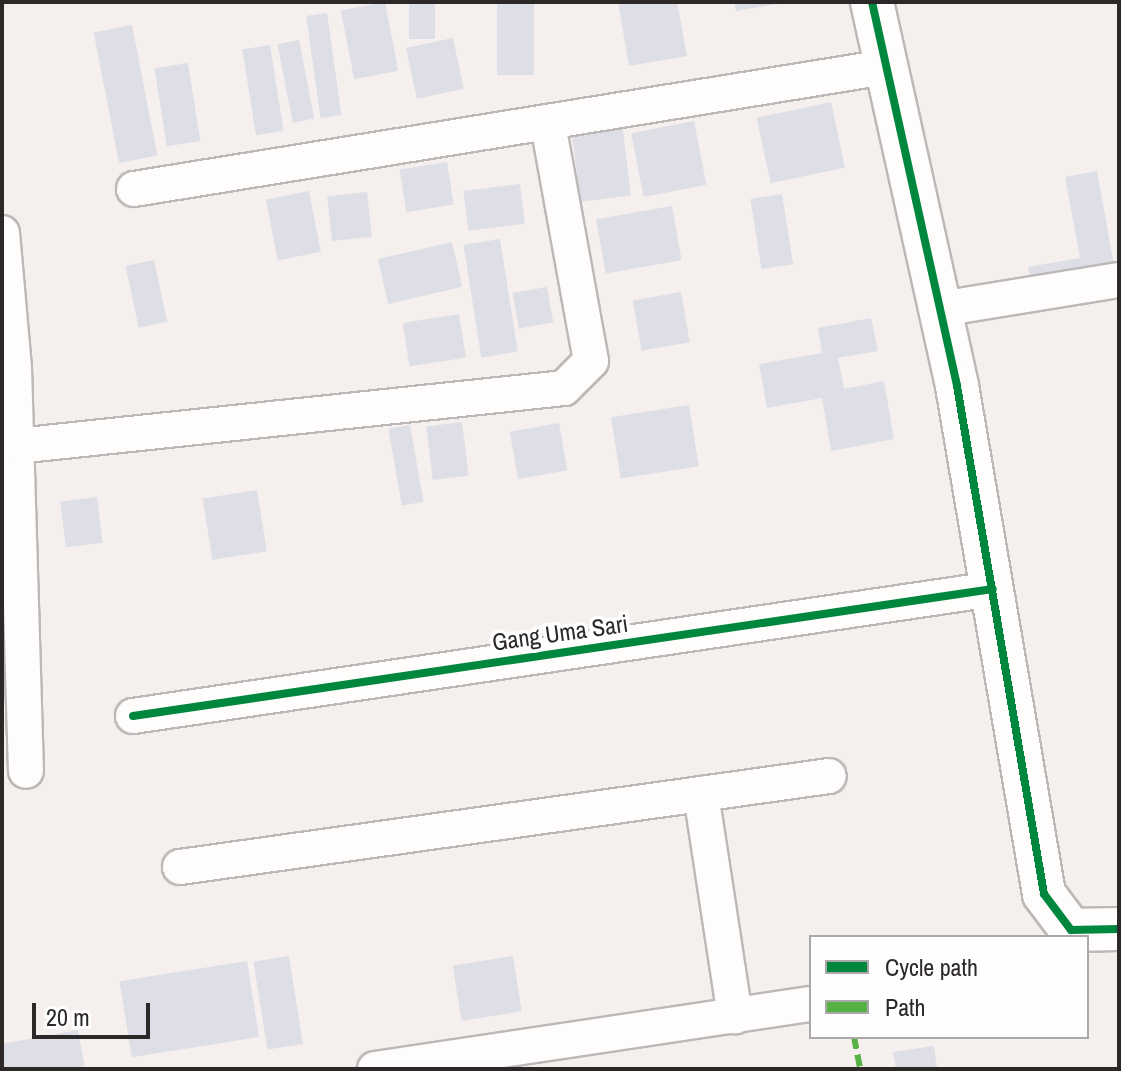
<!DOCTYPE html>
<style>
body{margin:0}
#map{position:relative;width:1121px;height:1071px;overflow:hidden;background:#f5efee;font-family:"Archivo Narrow",sans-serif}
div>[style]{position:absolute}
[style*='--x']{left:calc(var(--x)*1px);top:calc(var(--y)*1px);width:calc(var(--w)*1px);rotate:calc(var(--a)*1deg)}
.building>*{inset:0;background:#dedee7;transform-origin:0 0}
.roads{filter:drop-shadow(2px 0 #bcb8b8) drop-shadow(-2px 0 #bcb8b8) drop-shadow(0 2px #bcb8b8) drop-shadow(0 -2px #bcb8b8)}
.minor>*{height:34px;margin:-17px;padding:0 17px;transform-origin:17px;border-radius:17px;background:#fefdfc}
.tertiary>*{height:42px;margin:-21px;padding:0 21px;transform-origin:21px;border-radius:21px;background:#fefdfc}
.quiet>*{height:6px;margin-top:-3px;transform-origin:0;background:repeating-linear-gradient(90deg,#56b245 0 12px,transparent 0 18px)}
.cycleway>*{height:8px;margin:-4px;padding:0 4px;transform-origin:4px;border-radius:4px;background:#00873e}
span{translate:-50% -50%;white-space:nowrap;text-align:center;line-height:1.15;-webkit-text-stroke:7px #fefefe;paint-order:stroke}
.street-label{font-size:24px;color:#2c2827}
.frame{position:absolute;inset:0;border:4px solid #2c2827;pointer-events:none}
.legend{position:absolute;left:809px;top:935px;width:280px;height:104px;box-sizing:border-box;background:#fefefe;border:2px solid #aaa8a8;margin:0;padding:10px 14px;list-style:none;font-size:24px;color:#2c2827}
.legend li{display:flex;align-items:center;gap:16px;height:40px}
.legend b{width:40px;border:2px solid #aaa8a8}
.scale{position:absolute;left:32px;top:1003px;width:118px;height:36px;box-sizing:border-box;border:4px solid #2c2827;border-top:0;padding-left:10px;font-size:24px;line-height:28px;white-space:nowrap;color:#2c2827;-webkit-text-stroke:6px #fefefe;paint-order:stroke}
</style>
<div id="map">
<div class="building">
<div style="left:385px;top:2px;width:70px;height:45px;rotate:79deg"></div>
<div style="left:409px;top:2px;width:26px;height:37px"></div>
<div style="left:497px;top:2px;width:37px;height:73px"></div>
<div style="clip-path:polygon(618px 2px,677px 2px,687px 56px,629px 66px)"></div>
<div style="clip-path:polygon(734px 2px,777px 2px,777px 4px,736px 11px)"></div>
<div style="left:327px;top:13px;width:103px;height:21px;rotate:82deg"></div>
<div style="left:132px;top:25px;width:133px;height:39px;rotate:79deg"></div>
<div style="left:453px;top:38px;width:52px;height:48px;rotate:78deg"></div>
<div style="left:299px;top:40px;width:80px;height:22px;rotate:79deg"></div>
<div style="left:270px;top:45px;width:87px;height:28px;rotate:81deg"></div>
<div style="left:188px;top:63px;width:79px;height:34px;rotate:81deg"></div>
<div style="left:831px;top:102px;width:67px;height:76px;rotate:78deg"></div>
<div style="left:694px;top:121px;width:65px;height:64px;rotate:79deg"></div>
<div style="left:622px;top:123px;width:73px;height:51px;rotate:83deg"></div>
<div style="left:447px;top:162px;width:43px;height:48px;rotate:81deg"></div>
<div style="clip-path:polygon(1097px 171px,1116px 276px,1032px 290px,1028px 267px,1080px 258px,1065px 177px)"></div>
<div style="left:520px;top:184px;width:40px;height:57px;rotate:83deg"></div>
<div style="left:309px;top:191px;width:62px;height:44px;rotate:79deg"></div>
<div style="left:367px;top:192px;width:45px;height:40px;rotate:84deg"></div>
<div style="left:782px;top:194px;width:71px;height:32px;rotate:81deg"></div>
<div style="left:672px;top:206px;width:55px;height:77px;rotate:80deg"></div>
<div style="left:500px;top:239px;width:114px;height:37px;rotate:81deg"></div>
<div style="left:452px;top:242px;width:46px;height:76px;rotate:77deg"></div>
<div style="left:154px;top:260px;width:63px;height:29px;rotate:78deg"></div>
<div style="left:547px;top:287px;width:36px;height:35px;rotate:80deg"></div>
<div style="left:681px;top:292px;width:51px;height:49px;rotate:80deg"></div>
<div style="left:459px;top:314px;width:44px;height:57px;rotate:81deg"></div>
<div style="clip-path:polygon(871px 318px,878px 351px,838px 358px,844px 389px,884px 381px,894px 439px,831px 451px,822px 398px,767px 408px,759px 364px,822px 353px,818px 328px)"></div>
<div style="left:689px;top:405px;width:62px;height:79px;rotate:81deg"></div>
<div style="left:462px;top:422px;width:54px;height:36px;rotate:83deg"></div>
<div style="left:559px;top:423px;width:48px;height:50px;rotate:80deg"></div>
<div style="left:410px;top:425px;width:78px;height:22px;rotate:80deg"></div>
<div style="left:257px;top:490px;width:62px;height:55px;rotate:81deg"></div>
<div style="left:97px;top:497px;width:46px;height:37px;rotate:83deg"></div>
<div style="left:289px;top:956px;width:89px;height:36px;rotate:81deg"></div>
<div style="left:513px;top:956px;width:56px;height:61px;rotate:81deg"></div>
<div style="left:247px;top:961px;width:77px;height:129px;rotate:81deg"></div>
<div style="clip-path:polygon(78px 1030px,85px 1069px,2px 1069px,2px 1044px)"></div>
<div style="clip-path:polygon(934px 1046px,937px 1069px,896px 1069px,893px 1052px)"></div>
</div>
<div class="roads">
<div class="minor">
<div style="--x:134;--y:189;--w:762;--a:-9.22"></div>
<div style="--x:2;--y:233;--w:136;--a:84.9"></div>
<div style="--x:14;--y:368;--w:403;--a:88.3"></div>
<div style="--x:940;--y:309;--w:181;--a:-9.2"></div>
<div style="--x:17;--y:446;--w:550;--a:-6.05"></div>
<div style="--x:564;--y:388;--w:38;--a:-45"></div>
<div style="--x:591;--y:361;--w:241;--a:-100.3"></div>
<div style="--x:133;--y:716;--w:869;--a:-8.4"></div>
<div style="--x:701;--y:794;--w:225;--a:81.3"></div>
<div style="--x:180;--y:867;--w:655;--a:-7.98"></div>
<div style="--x:375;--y:1069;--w:441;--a:-8.5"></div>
</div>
<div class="tertiary">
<div style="--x:872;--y:2;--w:393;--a:77.5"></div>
<div style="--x:957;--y:386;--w:515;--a:80.28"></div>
<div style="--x:1044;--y:894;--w:45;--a:53.1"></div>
<div style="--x:1071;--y:930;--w:48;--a:-1.2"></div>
</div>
</div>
<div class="quiet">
<div style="--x:854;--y:1037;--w:33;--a:79"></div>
</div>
<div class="cycleway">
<div style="--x:872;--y:2;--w:393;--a:77.5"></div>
<div style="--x:957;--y:386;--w:515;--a:80.28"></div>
<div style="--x:1044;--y:894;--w:45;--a:53.1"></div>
<div style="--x:1071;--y:930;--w:48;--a:-1.2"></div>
<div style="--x:133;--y:716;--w:869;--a:-8.4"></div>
</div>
<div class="street-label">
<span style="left:560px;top:633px;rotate:-8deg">Gang Uma Sari</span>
</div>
<div class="frame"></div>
<ul class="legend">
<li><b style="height:10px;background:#00873e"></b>Cycle path</li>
<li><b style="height:10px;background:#56b245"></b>Path</li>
</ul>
<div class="scale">20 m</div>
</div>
